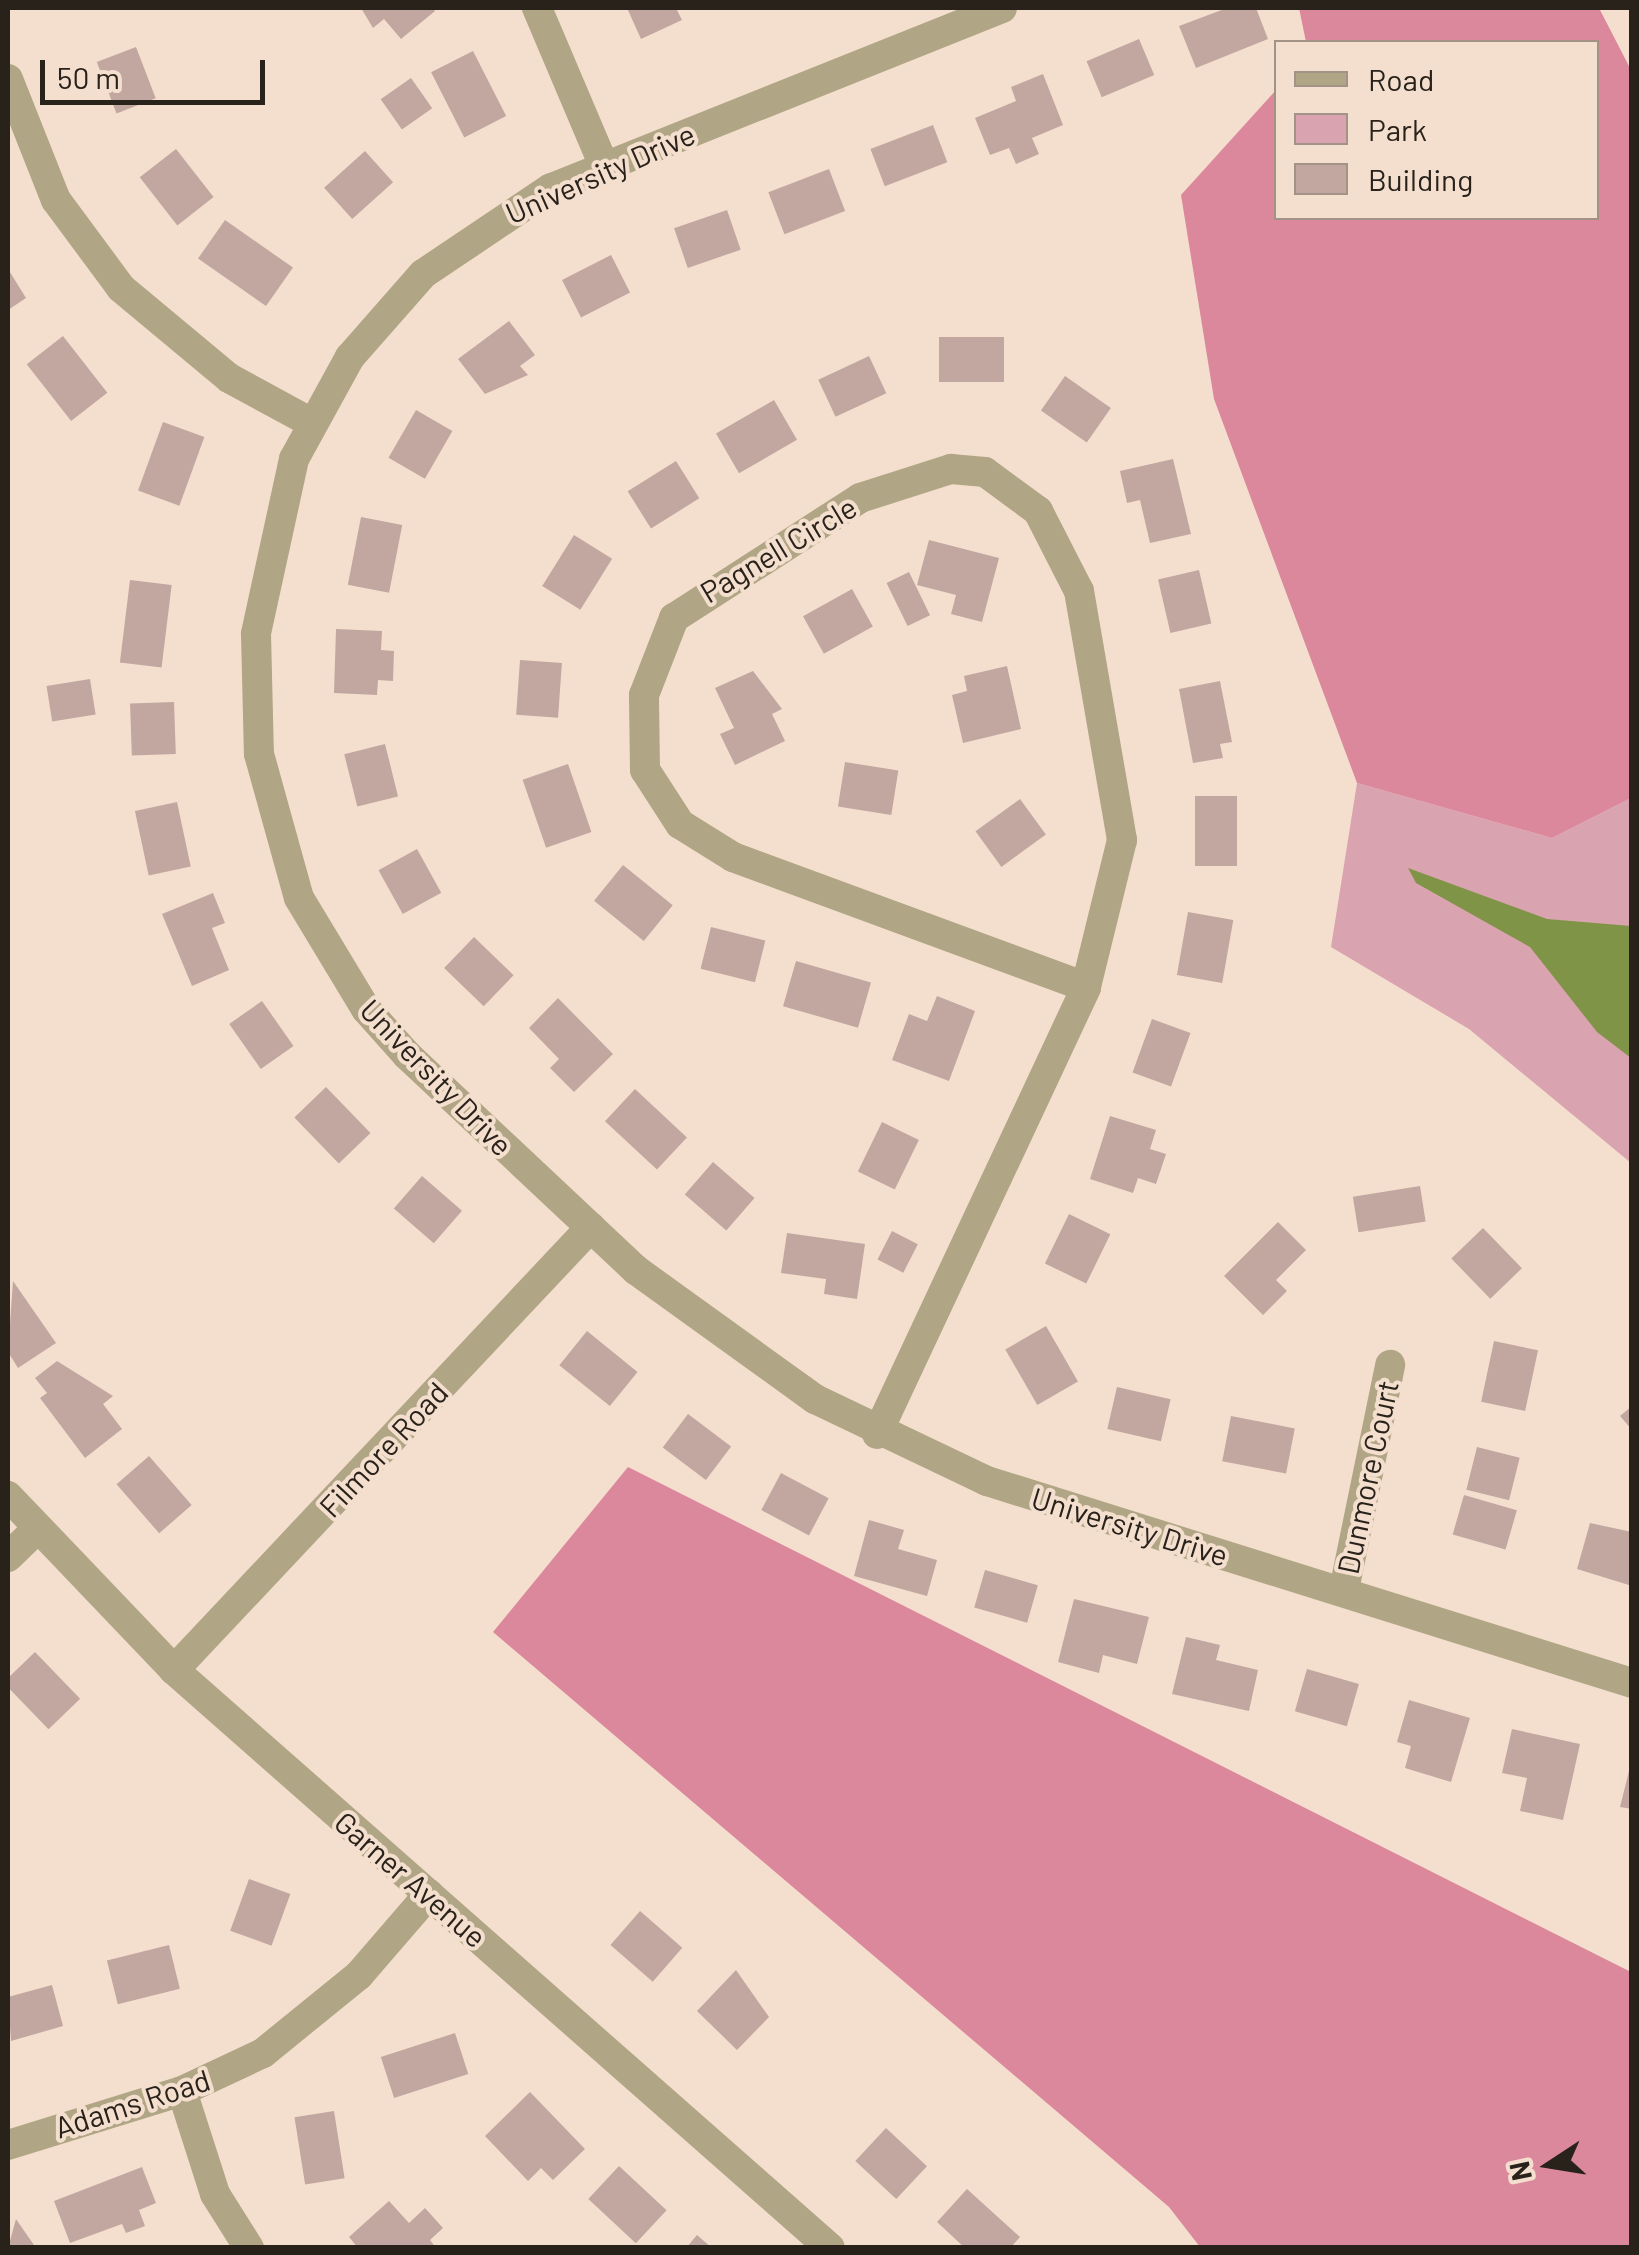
<!DOCTYPE html>
<style>
body{margin:0}
#map{position:relative;width:1639px;height:2255px;overflow:hidden;background:#f4dfce;font-family:Barlow,sans-serif}
div>[style]{position:absolute}
[style*='--x']{left:calc(var(--x)*1px);top:calc(var(--y)*1px);width:calc(var(--w)*1px);rotate:calc(var(--a)*1deg)}
.green>*{inset:0;background:#d9a3af}
.forest>*{inset:0;background:#dc889c}
.water>*{inset:0;background:#809447}
.building>*{inset:0;background:#c2a7a1;transform-origin:0 0}
.minor>*{height:30px;margin:-15px;padding:0 15px;transform-origin:15px;border-radius:15px;background:#b0a584}
span{translate:-50% -50%;white-space:nowrap;text-align:center;line-height:1.15;-webkit-text-stroke:8px #f4dfce;paint-order:stroke}
.street-label{font-size:30px;color:#29221b}
.frame{position:absolute;inset:0;border:10px solid #29221b;pointer-events:none}
.legend{position:absolute;left:1274px;top:40px;width:325px;height:180px;box-sizing:border-box;background:#f4dfce;border:2px solid #a39386;margin:0;padding:12px 18px;list-style:none;font-size:30px;color:#29221b}
.legend li{display:flex;align-items:center;gap:20px;height:50px}
.legend b{width:50px;border:2px solid #a39386}
.north{position:absolute;left:1499px;top:2115px;width:100px;height:100px;-webkit-text-stroke:8px #f4dfce;paint-order:stroke;rotate:258deg;font-size:28px;font-weight:700;line-height:40px;text-align:center;color:#29221b}
.north::after{content:'';display:block;margin:auto;width:35px;height:45px;background:#29221b;clip-path:polygon(50% 0,100% 100%,50% 72%,0 100%)}
.scale{position:absolute;left:40px;top:60px;width:225px;height:45px;box-sizing:border-box;border:5px solid #29221b;border-top:0;padding-left:12px;font-size:30px;line-height:35px;white-space:nowrap;color:#29221b;-webkit-text-stroke:8px #f4dfce;paint-order:stroke}
</style>
<div id="map">
<div class="green">
<div style="clip-path:polygon(1357px 783px,1552px 838px,1631px 798px,1631px 1163px,1469px 1029px,1331px 947px)"></div>
</div>
<div class="forest">
<div style="clip-path:polygon(1299px 8px,1599px 8px,1631px 70px,1631px 798px,1552px 838px,1357px 783px,1214px 399px,1181px 195px,1276px 90px,1276px 218px,1596px 218px,1596px 42px,1306px 42px)"></div>
<div style="clip-path:polygon(628px 1467px,1631px 1972px,1631px 2247px,1200px 2247px,1169px 2207px,493px 1632px)"></div>
</div>
<div class="water">
<div style="clip-path:polygon(1408px 868px,1547px 919px,1631px 926px,1631px 1058px,1597px 1032px,1530px 947px,1416px 883px)"></div>
</div>
<div class="building">
<div style="clip-path:polygon(361px 8px,433px 8px,435px 11px,401px 39px,384px 19px,373px 28px)"></div>
<div style="clip-path:polygon(627px 8px,676px 8px,682px 20px,641px 39px)"></div>
<div style="clip-path:polygon(1227px 8px,1256px 8px,1268px 39px,1196px 68px,1179px 26px)"></div>
<div style="left:1139px;top:39px;width:39px;height:57px;rotate:67deg"></div>
<div style="left:136px;top:47px;width:55px;height:42px;rotate:69deg"></div>
<div style="left:473px;top:51px;width:73px;height:47px;rotate:63deg"></div>
<div style="clip-path:polygon(1043px 74px,1063px 125px,1032px 138px,1039px 154px,1016px 164px,1009px 148px,990px 155px,975px 118px,1016px 101px,1011px 87px)"></div>
<div style="left:411px;top:78px;width:37px;height:37px;rotate:55deg"></div>
<div style="left:933px;top:125px;width:40px;height:67px;rotate:69deg"></div>
<div style="left:176px;top:149px;width:61px;height:46px;rotate:52deg"></div>
<div style="left:365px;top:151px;width:42px;height:55px;rotate:48deg"></div>
<div style="left:829px;top:169px;width:45px;height:65px;rotate:69deg"></div>
<div style="left:727px;top:210px;width:42px;height:56px;rotate:71deg"></div>
<div style="left:225px;top:220px;width:83px;height:47px;rotate:35deg"></div>
<div style="left:611px;top:255px;width:42px;height:55px;rotate:63deg"></div>
<div style="clip-path:polygon(8px 269px,26px 298px,8px 310px)"></div>
<div style="clip-path:polygon(509px 321px,535px 355px,520px 366px,528px 375px,485px 394px,458px 359px)"></div>
<div style="left:63px;top:336px;width:72px;height:46px;rotate:52deg"></div>
<div style="left:939px;top:337px;width:65px;height:45px"></div>
<div style="left:869px;top:356px;width:41px;height:56px;rotate:65deg"></div>
<div style="left:1065px;top:376px;width:56px;height:42px;rotate:35deg"></div>
<div style="left:774px;top:400px;width:46px;height:67px;rotate:60deg"></div>
<div style="left:416px;top:410px;width:42px;height:55px;rotate:30deg"></div>
<div style="left:163px;top:422px;width:44px;height:73px;rotate:20deg"></div>
<div style="clip-path:polygon(1173px 459px,1191px 534px,1150px 543px,1140px 500px,1127px 503px,1120px 471px)"></div>
<div style="left:676px;top:461px;width:44px;height:57px;rotate:58deg"></div>
<div style="left:361px;top:517px;width:42px;height:69px;rotate:11deg"></div>
<div style="left:574px;top:535px;width:45px;height:60px;rotate:32deg"></div>
<div style="clip-path:polygon(929px 540px,999px 558px,982px 622px,951px 614px,956px 595px,917px 585px)"></div>
<div style="left:1199px;top:570px;width:55px;height:42px;rotate:77deg"></div>
<div style="left:909px;top:572px;width:48px;height:25px;rotate:64deg"></div>
<div style="left:130px;top:580px;width:42px;height:83px;rotate:7deg"></div>
<div style="left:852px;top:589px;width:43px;height:56px;rotate:61deg"></div>
<div style="clip-path:polygon(336px 629px,382px 631px,381px 650px,394px 651px,393px 681px,378px 680px,377px 695px,334px 693px)"></div>
<div style="left:520px;top:660px;width:42px;height:55px;rotate:4deg"></div>
<div style="clip-path:polygon(1007px 666px,1021px 729px,963px 743px,952px 695px,967px 691px,964px 676px)"></div>
<div style="clip-path:polygon(753px 671px,782px 709px,772px 714px,785px 741px,735px 765px,720px 734px,734px 728px,715px 688px)"></div>
<div style="left:90px;top:679px;width:36px;height:44px;rotate:81deg"></div>
<div style="clip-path:polygon(1220px 681px,1232px 742px,1220px 744px,1223px 758px,1193px 763px,1179px 689px)"></div>
<div style="left:174px;top:702px;width:52px;height:44px;rotate:88deg"></div>
<div style="left:385px;top:744px;width:54px;height:42px;rotate:76deg"></div>
<div style="left:845px;top:762px;width:54px;height:45px;rotate:9deg"></div>
<div style="left:568px;top:764px;width:72px;height:48px;rotate:71deg"></div>
<div style="left:1195px;top:796px;width:42px;height:70px"></div>
<div style="left:1020px;top:799px;width:44px;height:55px;rotate:54deg"></div>
<div style="left:177px;top:802px;width:66px;height:43px;rotate:78deg"></div>
<div style="left:417px;top:849px;width:50px;height:44px;rotate:61deg"></div>
<div style="left:623px;top:865px;width:64px;height:46px;rotate:39deg"></div>
<div style="clip-path:polygon(213px 893px,225px 923px,212px 928px,229px 970px,192px 986px,162px 914px)"></div>
<div style="left:1188px;top:912px;width:46px;height:64px;rotate:10deg"></div>
<div style="left:711px;top:927px;width:56px;height:43px;rotate:14deg"></div>
<div style="left:474px;top:937px;width:55px;height:43px;rotate:44deg"></div>
<div style="left:796px;top:961px;width:78px;height:47px;rotate:16deg"></div>
<div style="clip-path:polygon(937px 996px,975px 1011px,949px 1081px,892px 1060px,909px 1014px,927px 1021px)"></div>
<div style="clip-path:polygon(558px 998px,613px 1054px,574px 1092px,550px 1068px,559px 1059px,529px 1028px)"></div>
<div style="left:262px;top:1001px;width:55px;height:40px;rotate:55deg"></div>
<div style="left:1152px;top:1019px;width:41px;height:57px;rotate:20deg"></div>
<div style="left:326px;top:1087px;width:64px;height:44px;rotate:46deg"></div>
<div style="left:635px;top:1089px;width:71px;height:44px;rotate:43deg"></div>
<div style="clip-path:polygon(1110px 1116px,1156px 1130px,1150px 1149px,1166px 1154px,1156px 1184px,1138px 1178px,1133px 1193px,1090px 1179px)"></div>
<div style="left:882px;top:1122px;width:41px;height:55px;rotate:26deg"></div>
<div style="left:713px;top:1162px;width:55px;height:43px;rotate:41deg"></div>
<div style="left:422px;top:1176px;width:53px;height:43px;rotate:41deg"></div>
<div style="left:1420px;top:1186px;width:36px;height:68px;rotate:81deg"></div>
<div style="left:1069px;top:1214px;width:46px;height:55px;rotate:26deg"></div>
<div style="clip-path:polygon(1278px 1222px,1306px 1250px,1276px 1280px,1287px 1291px,1263px 1315px,1224px 1276px)"></div>
<div style="left:1483px;top:1228px;width:56px;height:44px;rotate:46deg"></div>
<div style="left:892px;top:1231px;width:29px;height:32px;rotate:27deg"></div>
<div style="clip-path:polygon(787px 1233px,865px 1244px,857px 1299px,824px 1294px,826px 1279px,781px 1273px)"></div>
<div style="clip-path:polygon(13px 1281px,56px 1343px,18px 1368px,8px 1352px)"></div>
<div style="left:1046px;top:1326px;width:64px;height:47px;rotate:60deg"></div>
<div style="left:587px;top:1331px;width:65px;height:44px;rotate:39deg"></div>
<div style="left:1494px;top:1341px;width:45px;height:62px;rotate:12deg"></div>
<div style="clip-path:polygon(57px 1361px,113px 1396px,103px 1404px,122px 1429px,85px 1458px,40px 1398px,47px 1393px,35px 1378px)"></div>
<div style="left:1117px;top:1387px;width:55px;height:43px;rotate:13deg"></div>
<div style="clip-path:polygon(1632px 1406px,1632px 1430px,1620px 1416px)"></div>
<div style="left:688px;top:1414px;width:54px;height:42px;rotate:37deg"></div>
<div style="left:1231px;top:1416px;width:65px;height:46px;rotate:11deg"></div>
<div style="left:1477px;top:1447px;width:44px;height:44px;rotate:14deg"></div>
<div style="left:149px;top:1456px;width:65px;height:43px;rotate:49deg"></div>
<div style="left:781px;top:1473px;width:54px;height:42px;rotate:28deg"></div>
<div style="left:1464px;top:1495px;width:55px;height:41px;rotate:16deg"></div>
<div style="clip-path:polygon(869px 1520px,904px 1530px,898px 1549px,937px 1560px,927px 1596px,854px 1576px)"></div>
<div style="clip-path:polygon(1590px 1523px,1632px 1532px,1632px 1586px,1577px 1569px)"></div>
<div style="left:985px;top:1570px;width:55px;height:39px;rotate:16deg"></div>
<div style="clip-path:polygon(1074px 1599px,1149px 1617px,1137px 1664px,1103px 1655px,1099px 1673px,1058px 1662px)"></div>
<div style="clip-path:polygon(1186px 1637px,1220px 1645px,1216px 1660px,1258px 1670px,1249px 1711px,1172px 1694px)"></div>
<div style="left:35px;top:1652px;width:65px;height:44px;rotate:46deg"></div>
<div style="left:1307px;top:1669px;width:54px;height:44px;rotate:16deg"></div>
<div style="clip-path:polygon(1409px 1700px,1470px 1718px,1451px 1782px,1405px 1768px,1411px 1746px,1397px 1742px)"></div>
<div style="clip-path:polygon(1512px 1729px,1580px 1744px,1563px 1820px,1520px 1811px,1527px 1778px,1502px 1773px)"></div>
<div style="clip-path:polygon(1632px 1759px,1632px 1809px,1620px 1807px)"></div>
<div style="left:249px;top:1879px;width:44px;height:55px;rotate:20deg"></div>
<div style="left:640px;top:1911px;width:56px;height:45px;rotate:41deg"></div>
<div style="left:169px;top:1945px;width:45px;height:64px;rotate:76deg"></div>
<div style="clip-path:polygon(736px 1970px,769px 2017px,737px 2050px,697px 2011px)"></div>
<div style="clip-path:polygon(52px 1985px,63px 2026px,11px 2041px,8px 1997px)"></div>
<div style="left:455px;top:2033px;width:43px;height:78px;rotate:72deg"></div>
<div style="clip-path:polygon(530px 2092px,585px 2149px,553px 2180px,541px 2168px,528px 2181px,485px 2136px)"></div>
<div style="left:334px;top:2111px;width:68px;height:40px;rotate:81deg"></div>
<div style="left:886px;top:2128px;width:56px;height:45px;rotate:43deg"></div>
<div style="left:619px;top:2166px;width:65px;height:45px;rotate:43deg"></div>
<div style="clip-path:polygon(142px 2167px,156px 2203px,139px 2210px,145px 2226px,126px 2233px,122px 2224px,70px 2243px,54px 2201px)"></div>
<div style="clip-path:polygon(967px 2189px,1020px 2237px,1010px 2248px,965px 2248px,937px 2222px)"></div>
<div style="clip-path:polygon(389px 2201px,409px 2223px,425px 2208px,443px 2228px,430px 2240px,436px 2248px,358px 2248px,349px 2237px)"></div>
<div style="clip-path:polygon(16px 2219px,36px 2248px,8px 2248px)"></div>
<div style="clip-path:polygon(697px 2235px,712px 2248px,686px 2248px)"></div>
</div>
<div class="minor">
<div style="--x:537;--y:8;--w:172;--a:67"></div>
<div style="--x:1002;--y:8;--w:486;--a:158.2"></div>
<div style="--x:551;--y:188;--w:154;--a:146.1"></div>
<div style="--x:423;--y:274;--w:111;--a:131.3"></div>
<div style="--x:350;--y:357;--w:116;--a:118.8"></div>
<div style="--x:294;--y:459;--w:179;--a:102.3"></div>
<div style="--x:256;--y:634;--w:120;--a:88.6"></div>
<div style="--x:259;--y:754;--w:149;--a:74.5"></div>
<div style="--x:299;--y:898;--w:130;--a:58.9"></div>
<div style="--x:366;--y:1009;--w:62;--a:48.3"></div>
<div style="--x:407;--y:1055;--w:314;--a:43.2"></div>
<div style="--x:636;--y:1270;--w:221;--a:35.8"></div>
<div style="--x:815;--y:1399;--w:191;--a:25.5"></div>
<div style="--x:987;--y:1481;--w:676;--a:17.39"></div>
<div style="--x:8;--y:79;--w:130;--a:68.4"></div>
<div style="--x:56;--y:200;--w:109;--a:53.5"></div>
<div style="--x:121;--y:288;--w:141;--a:39.8"></div>
<div style="--x:229;--y:378;--w:92;--a:28.5"></div>
<div style="--x:951;--y:469;--w:34;--a:5"></div>
<div style="--x:985;--y:472;--w:66;--a:36.3"></div>
<div style="--x:1038;--y:511;--w:90;--a:62.9"></div>
<div style="--x:1079;--y:591;--w:253;--a:80.2"></div>
<div style="--x:1122;--y:840;--w:151;--a:103.8"></div>
<div style="--x:1086;--y:987;--w:376;--a:-159.8"></div>
<div style="--x:733;--y:857;--w:62;--a:-148.1"></div>
<div style="--x:680;--y:824;--w:64;--a:-122.9"></div>
<div style="--x:645;--y:770;--w:75;--a:-90.8"></div>
<div style="--x:644;--y:695;--w:83;--a:-68.7"></div>
<div style="--x:674;--y:618;--w:221;--a:-32.8"></div>
<div style="--x:860;--y:498;--w:96;--a:-17.7"></div>
<div style="--x:877;--y:1434;--w:493;--a:-64.9"></div>
<div style="--x:8;--y:1496;--w:240;--a:46.3"></div>
<div style="--x:174;--y:1670;--w:874;--a:41.38"></div>
<div style="--x:8;--y:1557;--w:37;--a:-44"></div>
<div style="--x:1344;--y:1590;--w:230;--a:-78.4"></div>
<div style="--x:174;--y:1670;--w:608;--a:-46.73"></div>
<div style="--x:182;--y:2091;--w:108;--a:72.2"></div>
<div style="--x:215;--y:2194;--w:64;--a:57.8"></div>
<div style="--x:8;--y:2145;--w:182;--a:-17.2"></div>
<div style="--x:182;--y:2091;--w:89;--a:-25.1"></div>
<div style="--x:263;--y:2053;--w:124;--a:-39.1"></div>
<div style="--x:359;--y:1975;--w:107;--a:-49.2"></div>
</div>
<div class="street-label">
<span style="left:600px;top:173px;rotate:-24deg">University Drive</span>
<span style="left:778px;top:549px;rotate:-31deg">Pagnell Circle</span>
<span style="left:437px;top:1077px;rotate:46deg">University Drive</span>
<span style="left:383px;top:1449px;rotate:-47deg">Filmore Road</span>
<span style="left:1367px;top:1477px;rotate:-78deg">Dunmore Court</span>
<span style="left:1130px;top:1526px;rotate:17deg">University Drive</span>
<span style="left:411px;top:1879px;rotate:41deg">Garner Avenue</span>
<span style="left:132px;top:2103px;rotate:-18deg">Adams Road</span>
</div>
<div class="frame"></div>
<ul class="legend">
<li><b style="height:12px;background:#b0a584"></b>Road</li>
<li><b style="height:28px;background:#d9a3af"></b>Park</li>
<li><b style="height:28px;background:#c2a7a1"></b>Building</li>
</ul>
<div class="north">N</div>
<div class="scale">50 m</div>
</div>
